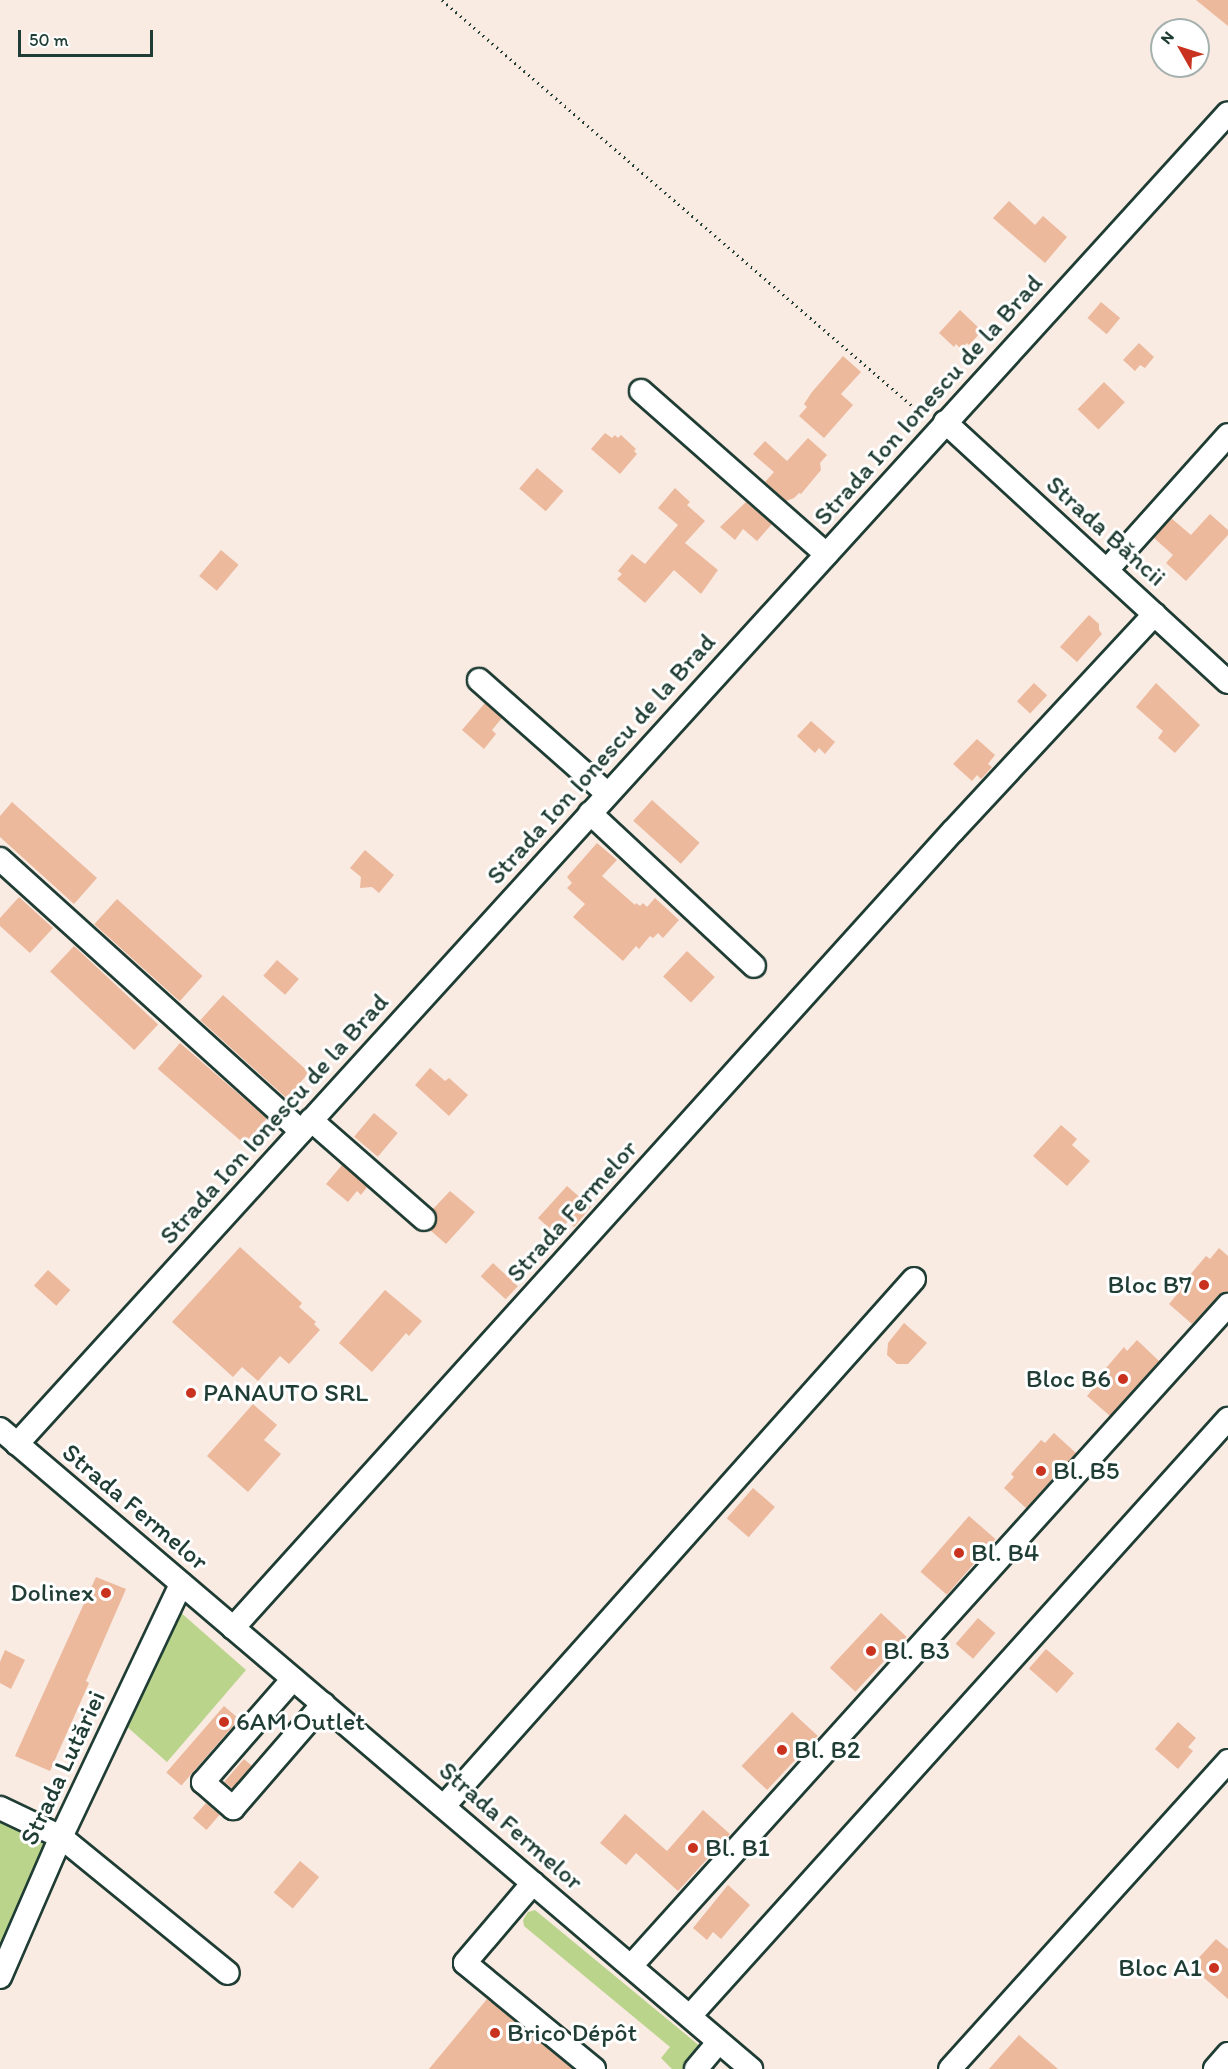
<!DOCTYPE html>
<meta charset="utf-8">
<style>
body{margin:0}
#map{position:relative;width:1228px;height:2069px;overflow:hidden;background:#f9eae2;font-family:Itim,sans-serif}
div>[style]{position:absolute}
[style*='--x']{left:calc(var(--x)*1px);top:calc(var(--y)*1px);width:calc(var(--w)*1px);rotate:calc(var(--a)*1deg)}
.green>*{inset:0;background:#bad48c}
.building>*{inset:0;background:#ecb99d;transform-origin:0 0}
.path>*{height:3px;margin-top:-1.5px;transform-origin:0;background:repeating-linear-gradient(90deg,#1f3d34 0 1.5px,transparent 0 6px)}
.roads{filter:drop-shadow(2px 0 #1f3d34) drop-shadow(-2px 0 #1f3d34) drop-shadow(0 2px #1f3d34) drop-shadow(0 -2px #1f3d34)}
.minor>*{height:22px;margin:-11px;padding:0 11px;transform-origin:11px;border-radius:11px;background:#fff}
.dots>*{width:16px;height:16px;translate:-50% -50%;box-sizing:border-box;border:3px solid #fff;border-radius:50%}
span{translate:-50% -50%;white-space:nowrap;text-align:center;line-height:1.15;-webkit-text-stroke:6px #fff;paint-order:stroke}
.street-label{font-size:26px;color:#1f3d34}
.poi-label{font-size:26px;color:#1f3d34}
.right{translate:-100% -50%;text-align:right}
.left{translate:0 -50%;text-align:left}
.north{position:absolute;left:1150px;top:18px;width:60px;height:60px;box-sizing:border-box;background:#fff;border:2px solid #a5b1ae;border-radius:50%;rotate:309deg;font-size:16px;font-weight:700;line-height:24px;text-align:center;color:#1f3d34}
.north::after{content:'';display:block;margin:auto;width:21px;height:27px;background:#c8321e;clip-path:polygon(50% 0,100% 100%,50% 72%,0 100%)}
.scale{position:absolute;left:18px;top:30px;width:135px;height:27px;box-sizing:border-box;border:3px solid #1f3d34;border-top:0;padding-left:8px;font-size:18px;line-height:21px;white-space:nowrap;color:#1f3d34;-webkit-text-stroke:4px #fff;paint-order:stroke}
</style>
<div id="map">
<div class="green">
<div style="clip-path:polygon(179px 1611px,246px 1670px,167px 1762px,125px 1725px)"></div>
<div style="clip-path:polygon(0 1819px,46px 1841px,0 1945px)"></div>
<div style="clip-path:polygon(535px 1910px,701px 2047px,682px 2069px,672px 2069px,661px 2058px,670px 2047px,524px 1926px,523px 1920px,528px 1912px)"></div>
</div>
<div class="building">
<div style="clip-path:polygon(1196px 0,1228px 0,1228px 26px)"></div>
<div style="clip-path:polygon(1009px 201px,1035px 225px,1043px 216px,1067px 237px,1045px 263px,993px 218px)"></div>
<div style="left:1101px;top:302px;width:25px;height:21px;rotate:40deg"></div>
<div style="clip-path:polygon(960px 310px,982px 331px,969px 345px,967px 343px,961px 349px,956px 344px,954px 347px,939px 333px)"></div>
<div style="clip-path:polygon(1139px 343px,1154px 357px,1145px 368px,1140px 365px,1135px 371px,1123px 360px)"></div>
<div style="clip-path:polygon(843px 356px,861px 372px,841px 394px,853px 405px,824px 438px,799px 416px,807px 407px,804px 404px,812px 392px)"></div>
<div style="left:1104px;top:382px;width:29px;height:38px;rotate:44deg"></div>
<div style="clip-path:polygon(605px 433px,612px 438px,615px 435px,618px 438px,621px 435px,636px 449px,634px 451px,637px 454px,620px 474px,591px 449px)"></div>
<div style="clip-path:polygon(808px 438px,827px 455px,820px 463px,821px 470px,801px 494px,799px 493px,794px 498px,786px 501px,765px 482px,774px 472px,753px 454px,765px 441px,787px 461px)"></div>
<div style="left:537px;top:468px;width:35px;height:27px;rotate:41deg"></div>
<div style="clip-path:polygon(675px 488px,690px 502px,687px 505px,705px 521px,685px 543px,718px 570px,701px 594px,674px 570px,645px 603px,617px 579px,622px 574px,618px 571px,632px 554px,645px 564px,678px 525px,658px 508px)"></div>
<div style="clip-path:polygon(746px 502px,772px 524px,757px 541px,743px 529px,735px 540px,720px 527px)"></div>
<div style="clip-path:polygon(1210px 514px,1228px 530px,1228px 535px,1186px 581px,1166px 563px,1173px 555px,1154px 538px,1171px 518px,1191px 535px)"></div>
<div style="left:221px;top:550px;width:23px;height:34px;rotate:40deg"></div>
<div style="clip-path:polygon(1089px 615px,1099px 624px,1099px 630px,1102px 634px,1077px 662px,1060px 647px)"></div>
<div style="left:1034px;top:683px;width:18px;height:25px;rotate:43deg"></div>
<div style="clip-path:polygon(1156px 683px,1200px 725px,1175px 753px,1158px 738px,1163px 731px,1136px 707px)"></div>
<div style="clip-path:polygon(485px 703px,502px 718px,492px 730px,496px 734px,484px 749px,462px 730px)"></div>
<div style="clip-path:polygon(811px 721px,835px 742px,825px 754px,819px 748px,815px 753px,797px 736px)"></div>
<div style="clip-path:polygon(977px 739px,995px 755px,988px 764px,992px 767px,981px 779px,977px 775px,972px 781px,953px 764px)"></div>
<div style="left:652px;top:800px;width:64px;height:28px;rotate:42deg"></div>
<div style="clip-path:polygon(12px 802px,97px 878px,74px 904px,0 837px,0 816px)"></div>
<div style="clip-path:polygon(597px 843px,617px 860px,602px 876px,635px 905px,636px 903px,640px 906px,643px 903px,647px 907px,655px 898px,679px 920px,663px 938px,658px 933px,653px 938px,650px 936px,639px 949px,636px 946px,623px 961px,573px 917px,585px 904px,567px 888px,572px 883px,567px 877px)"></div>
<div style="clip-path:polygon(365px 850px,394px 875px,379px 893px,372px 887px,360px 888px,361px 877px,350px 868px)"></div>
<div style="clip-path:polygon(19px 897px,53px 928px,30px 953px,0 926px,0 918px)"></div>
<div style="left:117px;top:899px;width:115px;height:34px;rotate:42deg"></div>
<div style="left:74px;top:946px;width:115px;height:35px;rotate:43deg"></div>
<div style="left:687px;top:951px;width:38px;height:35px;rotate:43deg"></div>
<div style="left:277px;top:960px;width:29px;height:21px;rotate:41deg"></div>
<div style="left:223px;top:995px;width:116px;height:34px;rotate:42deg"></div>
<div style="left:180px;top:1043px;width:115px;height:34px;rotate:41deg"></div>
<div style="clip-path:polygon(430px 1068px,445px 1081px,449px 1078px,468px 1095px,449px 1116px,415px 1085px)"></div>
<div style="left:374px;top:1113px;width:31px;height:31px;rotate:40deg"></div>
<div style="clip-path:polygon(1061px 1125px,1077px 1139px,1072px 1145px,1090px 1161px,1067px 1186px,1033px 1156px)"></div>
<div style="clip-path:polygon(342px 1165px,367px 1187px,361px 1195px,357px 1191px,348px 1202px,326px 1184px)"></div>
<div style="clip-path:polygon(567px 1186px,591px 1207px,574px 1227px,568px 1221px,556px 1234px,538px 1218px)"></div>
<div style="clip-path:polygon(450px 1191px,475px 1212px,446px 1244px,430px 1230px,437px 1221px,433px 1209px)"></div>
<div style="clip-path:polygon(240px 1247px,302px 1303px,299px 1307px,316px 1322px,314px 1324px,320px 1330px,289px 1364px,280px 1356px,258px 1381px,242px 1367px,233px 1377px,172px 1322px)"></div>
<div style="clip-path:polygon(1219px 1248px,1228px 1256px,1228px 1291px,1218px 1296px,1192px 1324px,1169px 1304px,1179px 1292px,1177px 1290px,1206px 1256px,1210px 1259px)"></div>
<div style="left:493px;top:1263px;width:34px;height:18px;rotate:43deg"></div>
<div style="left:48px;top:1270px;width:30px;height:21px;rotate:42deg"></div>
<div style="clip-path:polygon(385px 1290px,422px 1321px,409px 1336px,406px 1333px,372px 1372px,339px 1343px)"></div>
<div style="clip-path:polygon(904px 1323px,927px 1343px,908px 1364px,897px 1364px,887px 1355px,888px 1343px)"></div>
<div style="clip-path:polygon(1137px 1340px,1159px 1361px,1110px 1416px,1087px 1396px,1097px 1384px,1094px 1382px,1124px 1347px,1127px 1351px)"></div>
<div style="clip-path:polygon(253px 1404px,277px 1425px,264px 1440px,281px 1454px,248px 1492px,207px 1456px)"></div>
<div style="clip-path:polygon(1054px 1433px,1076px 1453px,1026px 1508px,1004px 1488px,1014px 1477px,1011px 1474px,1041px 1440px,1045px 1443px)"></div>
<div style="left:753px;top:1488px;width:29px;height:40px;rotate:41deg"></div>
<div style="left:969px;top:1516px;width:35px;height:74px;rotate:41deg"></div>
<div style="clip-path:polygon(96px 1577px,126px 1589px,86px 1681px,89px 1683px,50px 1771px,15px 1756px)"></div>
<div style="left:881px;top:1613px;width:35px;height:75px;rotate:43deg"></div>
<div style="left:978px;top:1618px;width:23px;height:34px;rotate:41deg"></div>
<div style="left:1046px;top:1649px;width:37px;height:26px;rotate:41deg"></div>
<div style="clip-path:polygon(5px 1650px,25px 1660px,11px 1689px,0 1683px,0 1662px)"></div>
<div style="left:224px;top:1706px;width:20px;height:88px;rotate:41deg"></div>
<div style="left:792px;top:1712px;width:35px;height:74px;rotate:43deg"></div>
<div style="clip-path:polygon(1178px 1722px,1196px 1738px,1188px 1747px,1193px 1751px,1178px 1769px,1155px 1749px)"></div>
<div style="left:244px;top:1759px;width:11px;height:30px;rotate:41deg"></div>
<div style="left:206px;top:1803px;width:18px;height:20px;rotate:41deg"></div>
<div style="clip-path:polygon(703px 1810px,730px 1834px,678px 1891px,636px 1853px,626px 1865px,600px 1843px,625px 1814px,667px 1851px)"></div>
<div style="left:300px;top:1861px;width:25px;height:41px;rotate:40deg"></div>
<div style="clip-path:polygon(728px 1885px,750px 1905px,721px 1939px,713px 1932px,707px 1940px,693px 1928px)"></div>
<div style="clip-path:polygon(1216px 1939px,1228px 1949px,1228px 1999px,1202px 1976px,1205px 1973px,1194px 1963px)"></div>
<div style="clip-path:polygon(487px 1999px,573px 2069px,429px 2069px)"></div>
<div style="clip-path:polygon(1019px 2035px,1058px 2069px,989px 2069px)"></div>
</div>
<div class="path">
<div style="--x:442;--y:0;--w:637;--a:40.8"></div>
</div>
<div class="roads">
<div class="minor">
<div style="--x:641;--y:391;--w:247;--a:41.4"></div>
<div style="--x:945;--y:422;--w:384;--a:42.6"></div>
<div style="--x:1107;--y:570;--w:181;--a:-48.1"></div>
<div style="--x:479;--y:680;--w:172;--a:41.5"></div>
<div style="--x:590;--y:813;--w:224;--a:43"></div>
<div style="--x:0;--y:859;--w:406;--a:42.1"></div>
<div style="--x:311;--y:1120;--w:150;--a:41.2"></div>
<div style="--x:0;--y:1429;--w:987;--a:40.44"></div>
<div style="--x:17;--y:1444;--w:1799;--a:-47.7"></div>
<div style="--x:233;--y:1628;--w:1074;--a:-47.91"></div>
<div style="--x:953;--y:831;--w:296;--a:-47.1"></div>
<div style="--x:293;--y:1679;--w:137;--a:131.1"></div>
<div style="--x:203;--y:1782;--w:40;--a:41"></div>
<div style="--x:233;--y:1808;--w:138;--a:-49.1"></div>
<div style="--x:444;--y:1806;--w:706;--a:-48.27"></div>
<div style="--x:0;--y:1808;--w:68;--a:25.4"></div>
<div style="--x:61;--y:1837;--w:215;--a:39.2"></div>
<div style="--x:533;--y:1883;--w:105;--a:130.4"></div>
<div style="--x:465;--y:1963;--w:167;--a:39.4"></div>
<div style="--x:631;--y:1966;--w:891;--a:-47.91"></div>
<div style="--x:0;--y:1977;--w:153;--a:-66.5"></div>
<div style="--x:61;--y:1837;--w:280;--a:-64.6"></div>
<div style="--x:690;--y:2016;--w:804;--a:-47.98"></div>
<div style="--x:696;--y:2069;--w:35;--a:-50"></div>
<div style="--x:950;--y:2069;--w:415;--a:-47.9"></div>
<div style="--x:1215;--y:2069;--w:20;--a:-49"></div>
</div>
</div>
<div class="dots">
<div style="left:1204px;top:1285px;background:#c8321e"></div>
<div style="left:1123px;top:1379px;background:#c8321e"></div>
<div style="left:191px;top:1393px;background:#c8321e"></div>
<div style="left:1041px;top:1471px;background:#c8321e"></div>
<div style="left:959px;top:1553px;background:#c8321e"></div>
<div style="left:106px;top:1593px;background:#c8321e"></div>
<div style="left:871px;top:1651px;background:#c8321e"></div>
<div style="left:224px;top:1722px;background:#c8321e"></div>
<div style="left:782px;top:1750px;background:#c8321e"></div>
<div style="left:693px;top:1848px;background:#c8321e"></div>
<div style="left:1214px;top:1968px;background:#c8321e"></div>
<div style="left:495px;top:2033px;background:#c8321e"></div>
</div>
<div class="street-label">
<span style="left:928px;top:400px;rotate:-48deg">Strada Ion Ionescu de la Brad</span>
<span style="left:1106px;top:531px;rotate:42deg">Strada Băncii</span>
<span style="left:601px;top:759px;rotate:-48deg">Strada Ion Ionescu de la Brad</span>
<span style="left:274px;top:1119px;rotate:-48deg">Strada Ion Ionescu de la Brad</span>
<span style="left:572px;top:1211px;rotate:-48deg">Strada Fermelor</span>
<span style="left:135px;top:1507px;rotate:40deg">Strada Fermelor</span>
<span style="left:63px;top:1768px;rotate:-65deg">Strada Lutăriei</span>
<span style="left:511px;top:1826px;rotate:41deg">Strada Fermelor</span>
</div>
<div class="poi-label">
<span class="right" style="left:1192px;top:1285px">Bloc B7</span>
<span class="right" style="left:1111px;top:1379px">Bloc B6</span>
<span class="left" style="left:203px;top:1393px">PANAUTO SRL</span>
<span class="left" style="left:1053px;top:1471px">Bl. B5</span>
<span class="left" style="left:971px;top:1553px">Bl. B4</span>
<span class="right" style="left:94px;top:1593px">Dolinex</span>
<span class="left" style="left:883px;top:1651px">Bl. B3</span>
<span class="left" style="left:236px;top:1722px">6AM Outlet</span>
<span class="left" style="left:794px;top:1750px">Bl. B2</span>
<span class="left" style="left:705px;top:1848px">Bl. B1</span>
<span class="right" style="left:1202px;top:1968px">Bloc A1</span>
<span class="left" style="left:507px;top:2033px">Brico Dépôt</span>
</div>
<div class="north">N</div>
<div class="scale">50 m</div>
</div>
